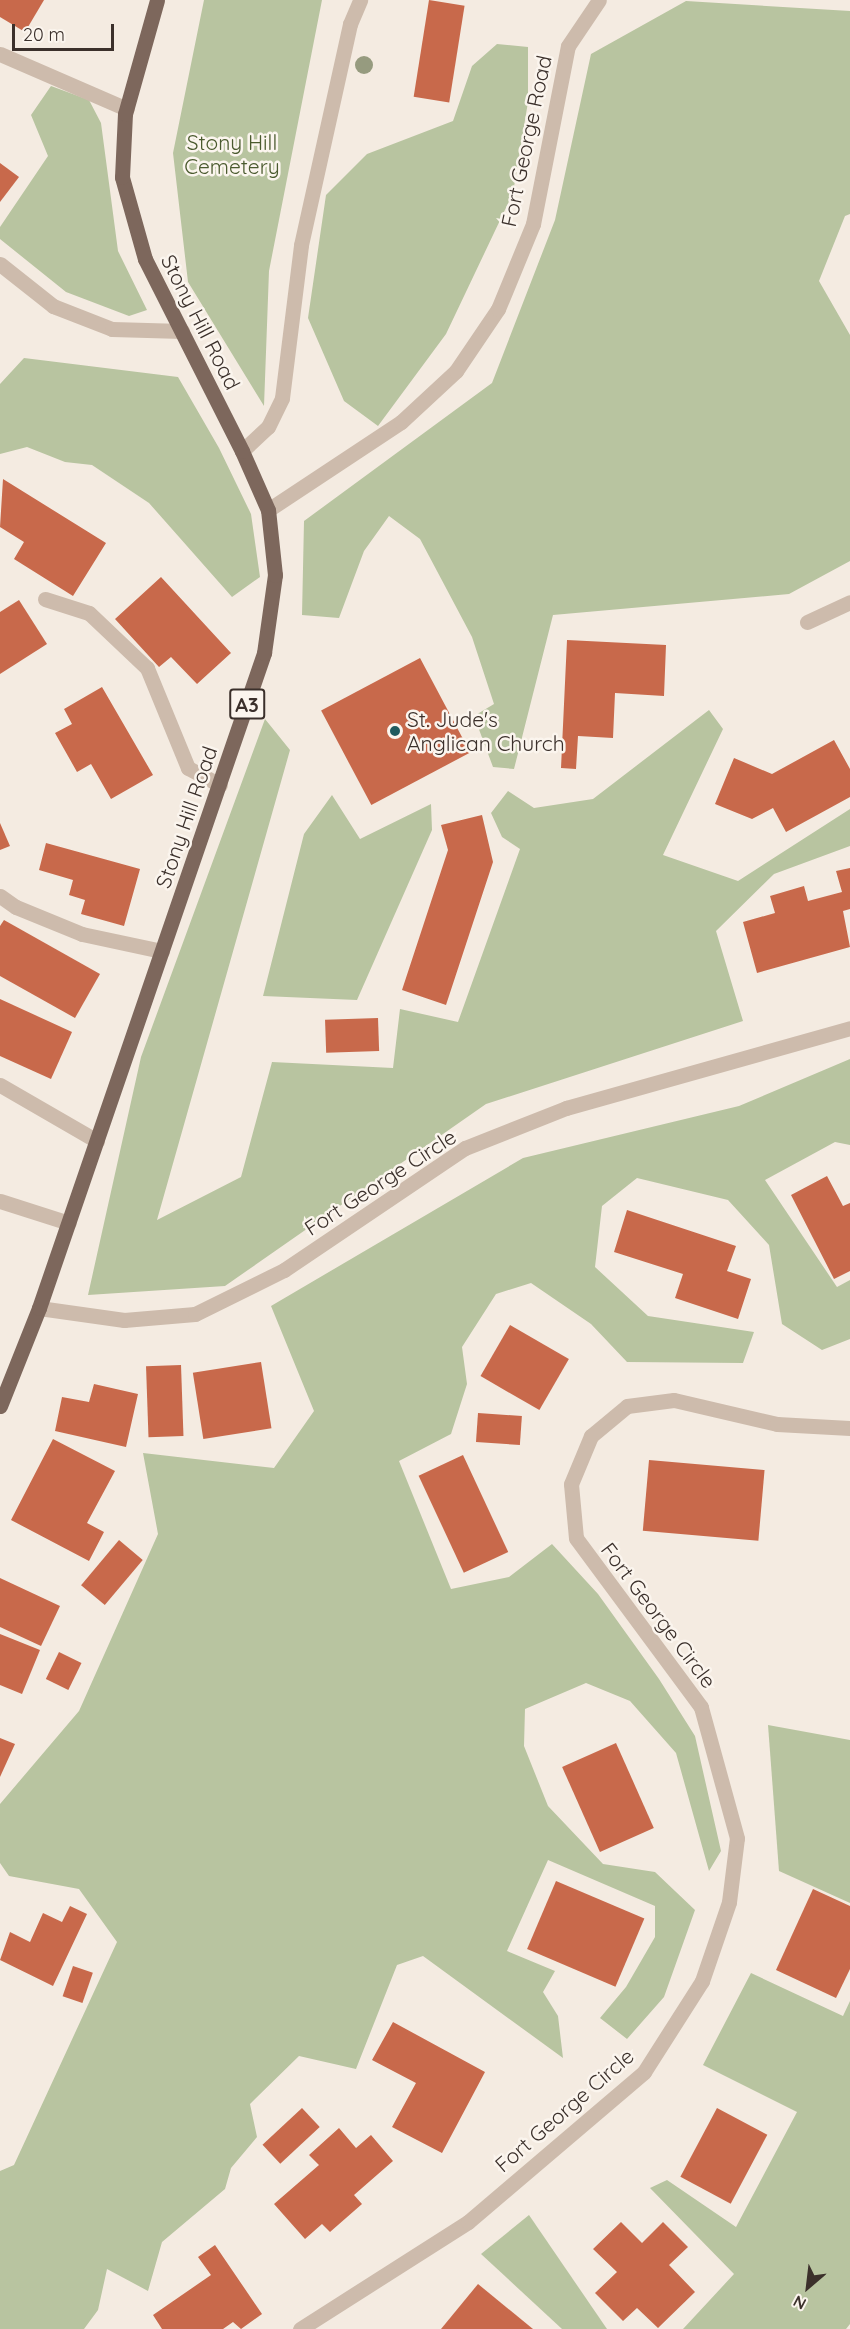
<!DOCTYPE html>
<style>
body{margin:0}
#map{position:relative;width:850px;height:2329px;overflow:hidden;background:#f4ebe1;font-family:Quicksand,sans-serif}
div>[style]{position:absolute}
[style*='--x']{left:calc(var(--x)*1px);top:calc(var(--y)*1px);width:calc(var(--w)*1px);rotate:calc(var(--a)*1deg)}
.green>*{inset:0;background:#b8c4a0}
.building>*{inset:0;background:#c8694b;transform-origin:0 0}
.minor>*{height:15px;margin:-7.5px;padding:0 7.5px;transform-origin:7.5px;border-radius:7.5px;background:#cdbbac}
.major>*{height:15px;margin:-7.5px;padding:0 7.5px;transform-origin:7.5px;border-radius:7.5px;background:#7d675c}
.trees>*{width:18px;height:18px;margin:-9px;border-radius:50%;background:#969b7f}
.dots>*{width:16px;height:16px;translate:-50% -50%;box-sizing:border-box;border:3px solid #fbf5ee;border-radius:50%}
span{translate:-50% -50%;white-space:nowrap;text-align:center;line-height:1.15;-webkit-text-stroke:5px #fbf5ee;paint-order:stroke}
.shield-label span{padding:2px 4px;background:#fbf5ee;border:2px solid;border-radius:4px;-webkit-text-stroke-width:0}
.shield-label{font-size:20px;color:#3b302b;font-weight:700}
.street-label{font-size:21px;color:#3b302b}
.park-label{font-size:21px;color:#4a5a2e}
.poi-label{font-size:21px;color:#3b302b}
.left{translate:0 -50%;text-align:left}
.north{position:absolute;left:778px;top:2257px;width:60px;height:60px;-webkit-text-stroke:4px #fbf5ee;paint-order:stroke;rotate:208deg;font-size:16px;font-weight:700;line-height:24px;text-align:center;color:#3b302b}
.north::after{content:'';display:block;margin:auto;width:21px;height:27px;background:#3b302b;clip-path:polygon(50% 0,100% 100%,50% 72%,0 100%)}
.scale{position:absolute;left:12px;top:24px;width:102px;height:27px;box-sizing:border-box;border:3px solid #3b302b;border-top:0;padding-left:8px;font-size:18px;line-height:21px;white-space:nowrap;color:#3b302b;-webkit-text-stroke:4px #fbf5ee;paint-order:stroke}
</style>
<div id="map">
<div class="green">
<div style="clip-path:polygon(204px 0,322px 0,269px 271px,264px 406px,188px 282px,173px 153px)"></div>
<div style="clip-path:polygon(686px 1px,850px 11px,850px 214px,845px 216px,819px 281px,850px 335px,850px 561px,789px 594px,553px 615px,514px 769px,493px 767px,474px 716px,494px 704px,472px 637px,420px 539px,389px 516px,364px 551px,339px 618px,302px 615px,304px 521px,492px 383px,555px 220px,591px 54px)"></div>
<div style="clip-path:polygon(497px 44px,528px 47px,528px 102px,513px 193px,446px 334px,378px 426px,344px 401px,308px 318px,326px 195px,367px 154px,453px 121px,472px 66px)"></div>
<div style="clip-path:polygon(51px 86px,89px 100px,101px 123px,118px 251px,147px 310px,129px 316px,66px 292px,0 239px,0 227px,48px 156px,31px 115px)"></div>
<div style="clip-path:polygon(24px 358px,178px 377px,219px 448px,251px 514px,260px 577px,232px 597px,149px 503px,92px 465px,65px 462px,27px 447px,0 454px,0 384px)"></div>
<div style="clip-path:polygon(709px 710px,723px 729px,663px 855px,738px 881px,850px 809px,850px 846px,774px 874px,716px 931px,743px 1021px,486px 1104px,225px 1286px,88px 1295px,141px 1057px,265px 719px,290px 750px,157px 1220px,241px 1177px,272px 1062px,393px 1068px,400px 1009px,458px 1022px,520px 849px,502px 837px,491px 813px,508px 791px,534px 808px,593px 799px)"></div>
<div style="clip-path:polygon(332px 795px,360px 839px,431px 804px,432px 830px,357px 1000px,263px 996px,304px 834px)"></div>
<div style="clip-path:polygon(850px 1059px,850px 1145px,835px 1142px,765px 1180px,837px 1287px,850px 1280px,850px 1339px,822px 1350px,782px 1324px,769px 1245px,728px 1200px,637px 1178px,602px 1206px,595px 1267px,648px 1316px,754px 1332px,743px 1363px,627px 1362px,591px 1324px,531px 1283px,496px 1294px,462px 1347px,467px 1384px,451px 1434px,399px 1461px,451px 1589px,509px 1577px,552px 1544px,598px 1594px,659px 1679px,695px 1736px,721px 1851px,709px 1871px,676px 1753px,630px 1701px,586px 1683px,525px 1709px,524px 1746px,548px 1806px,603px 1864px,655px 1872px,695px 1910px,664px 1997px,627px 2039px,600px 2018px,626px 1987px,655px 1937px,655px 1906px,548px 1860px,507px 1951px,555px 1971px,543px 1992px,558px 2016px,563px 2058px,423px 1956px,397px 1965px,356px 2069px,299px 2056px,250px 2104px,257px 2137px,231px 2168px,225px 2189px,162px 2242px,148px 2291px,107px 2269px,98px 2310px,84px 2329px,0 2329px,0 2171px,14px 2165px,117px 1942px,79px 1889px,9px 1876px,0 1863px,0 1804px,79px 1711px,158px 1534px,143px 1453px,274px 1468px,314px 1411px,271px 1306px,523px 1158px,739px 1106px)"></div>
<div style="clip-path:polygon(768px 1725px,850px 1740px,850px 1903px,779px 1871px)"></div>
<div style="clip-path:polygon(751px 1973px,843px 2016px,850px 2001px,850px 2324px,846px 2329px,683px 2329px,734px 2274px,650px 2188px,667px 2180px,736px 2227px,797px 2112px,703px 2065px)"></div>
<div style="clip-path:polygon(529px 2215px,607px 2329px,562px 2329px,481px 2254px)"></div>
</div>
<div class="building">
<div style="clip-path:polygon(0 0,44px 0,25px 32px,0 17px)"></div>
<div style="left:429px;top:0;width:36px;height:98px;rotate:9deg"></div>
<div style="clip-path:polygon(0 163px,19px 177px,0 202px)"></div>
<div style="clip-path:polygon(3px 479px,106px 543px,73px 596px,14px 559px,24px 542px,0 527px)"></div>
<div style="clip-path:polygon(161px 577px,231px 653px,197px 684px,171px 657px,159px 667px,115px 619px)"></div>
<div style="clip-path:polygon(19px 600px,47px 644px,0 674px,0 612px)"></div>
<div style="clip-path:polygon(567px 640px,666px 645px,664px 696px,615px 693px,613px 738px,578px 736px,576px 769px,561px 768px)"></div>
<div style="left:420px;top:658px;width:107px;height:112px;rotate:62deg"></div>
<div style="clip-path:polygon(102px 687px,153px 775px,111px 799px,91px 764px,77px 772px,55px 733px,72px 724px,64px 709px)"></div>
<div style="clip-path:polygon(834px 740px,850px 769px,850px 797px,786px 832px,773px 808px,752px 819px,715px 804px,734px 758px,772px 774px)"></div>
<div style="clip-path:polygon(482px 815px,493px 862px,446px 1005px,402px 990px,448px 850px,441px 825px)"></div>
<div style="clip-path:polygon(0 823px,10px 846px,0 850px)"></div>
<div style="clip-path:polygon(46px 843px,140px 869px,124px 926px,81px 914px,85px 900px,69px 895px,73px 880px,39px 870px)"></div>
<div style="clip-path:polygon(850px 868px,850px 909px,843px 911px,850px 947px,757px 973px,743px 922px,775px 913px,770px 896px,804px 886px,808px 901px,842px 892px,836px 871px)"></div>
<div style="clip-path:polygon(4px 920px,100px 974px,75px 1018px,0 976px,0 926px)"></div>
<div style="clip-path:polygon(0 999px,72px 1032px,51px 1079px,0 1056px)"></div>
<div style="left:378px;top:1018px;width:33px;height:53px;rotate:88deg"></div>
<div style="clip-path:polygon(827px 1176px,843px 1206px,850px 1203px,850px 1271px,834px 1279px,791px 1195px)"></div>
<div style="clip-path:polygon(627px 1210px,736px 1246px,727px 1271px,751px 1279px,738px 1319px,675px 1298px,683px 1274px,614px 1252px)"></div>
<div style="left:510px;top:1325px;width:68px;height:59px;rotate:30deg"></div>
<div style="left:261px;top:1362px;width:67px;height:69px;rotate:81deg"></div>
<div style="left:181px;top:1365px;width:71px;height:35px;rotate:88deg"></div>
<div style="clip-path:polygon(94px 1384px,138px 1394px,126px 1447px,55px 1431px,62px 1397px,89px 1402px)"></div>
<div style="left:478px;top:1413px;width:44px;height:29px;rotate:4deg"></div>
<div style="clip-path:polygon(53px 1439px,115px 1471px,87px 1523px,104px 1532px,89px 1561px,11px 1520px)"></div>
<div style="left:463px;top:1455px;width:107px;height:49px;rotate:65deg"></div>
<div style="left:649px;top:1460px;width:116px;height:71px;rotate:5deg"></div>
<div style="left:119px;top:1540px;width:31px;height:59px;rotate:40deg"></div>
<div style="clip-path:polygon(0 1578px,60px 1606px,41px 1646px,0 1627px)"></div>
<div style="clip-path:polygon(0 1634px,40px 1650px,22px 1694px,0 1685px)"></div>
<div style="left:59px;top:1652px;width:25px;height:30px;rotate:26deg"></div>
<div style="clip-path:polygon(0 1738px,15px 1744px,0 1777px)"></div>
<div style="left:616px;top:1743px;width:93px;height:59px;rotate:66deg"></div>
<div style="left:556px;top:1881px;width:96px;height:74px;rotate:23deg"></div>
<div style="clip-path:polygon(813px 1889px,850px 1906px,850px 1969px,836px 1998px,776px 1970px)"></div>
<div style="clip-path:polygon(70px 1906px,87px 1914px,53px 1986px,0 1960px,10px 1932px,30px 1942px,43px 1913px,62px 1922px)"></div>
<div style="left:73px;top:1966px;width:21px;height:32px;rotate:19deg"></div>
<div style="clip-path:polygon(393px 2022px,485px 2072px,442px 2153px,392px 2127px,416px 2083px,372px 2060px)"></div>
<div style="left:302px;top:2108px;width:26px;height:54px;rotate:47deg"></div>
<div style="left:717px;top:2108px;width:57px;height:78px;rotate:28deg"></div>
<div style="clip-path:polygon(339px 2128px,356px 2148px,371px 2135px,393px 2161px,354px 2195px,362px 2204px,330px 2232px,322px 2224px,305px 2239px,274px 2204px,319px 2165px,309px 2155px)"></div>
<div style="clip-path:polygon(621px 2222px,642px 2243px,663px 2222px,688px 2247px,669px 2265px,695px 2292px,658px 2328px,637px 2308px,623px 2321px,595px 2293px,617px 2272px,593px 2249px)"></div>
<div style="clip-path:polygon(215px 2245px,262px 2314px,241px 2329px,233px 2322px,223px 2329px,162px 2329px,153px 2315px,211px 2275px,198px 2257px)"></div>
<div style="clip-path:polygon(478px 2284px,533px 2329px,441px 2329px)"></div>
</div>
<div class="minor">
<div style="--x:0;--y:54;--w:138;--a:23.4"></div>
<div style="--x:0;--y:264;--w:68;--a:38.4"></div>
<div style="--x:53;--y:306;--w:63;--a:21.3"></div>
<div style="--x:112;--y:329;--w:70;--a:1.6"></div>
<div style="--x:242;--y:451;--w:35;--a:-43"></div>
<div style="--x:268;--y:427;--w:32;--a:-64"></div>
<div style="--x:282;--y:398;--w:154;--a:-82.9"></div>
<div style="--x:301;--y:245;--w:226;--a:-77.5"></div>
<div style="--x:350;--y:24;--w:26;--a:-67"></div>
<div style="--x:268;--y:510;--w:159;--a:-33.5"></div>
<div style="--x:401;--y:422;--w:75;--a:-42.8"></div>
<div style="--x:456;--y:371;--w:75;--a:-55.9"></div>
<div style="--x:498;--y:309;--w:92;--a:-67.6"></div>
<div style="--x:533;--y:224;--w:181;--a:-78.9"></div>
<div style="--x:568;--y:46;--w:55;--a:-56"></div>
<div style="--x:45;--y:599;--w:46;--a:17.7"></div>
<div style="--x:89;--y:613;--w:80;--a:43.5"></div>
<div style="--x:147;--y:668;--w:108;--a:67.7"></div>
<div style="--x:188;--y:768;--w:36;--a:28"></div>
<div style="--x:807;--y:622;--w:47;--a:-24.9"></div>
<div style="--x:0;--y:896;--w:19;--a:35"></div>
<div style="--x:16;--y:907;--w:71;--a:22.2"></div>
<div style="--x:82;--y:934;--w:82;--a:12"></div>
<div style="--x:0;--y:1085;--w:112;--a:30"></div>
<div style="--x:0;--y:1201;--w:72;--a:17.7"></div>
<div style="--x:39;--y:1308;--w:86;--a:8"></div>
<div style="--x:124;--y:1320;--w:71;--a:-4.8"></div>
<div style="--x:195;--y:1314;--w:99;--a:-26.3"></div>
<div style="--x:284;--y:1270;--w:218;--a:-34"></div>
<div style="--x:465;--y:1148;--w:109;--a:-21.6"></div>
<div style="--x:566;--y:1108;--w:295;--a:-15.7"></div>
<div style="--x:300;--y:2329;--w:199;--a:-32.5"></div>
<div style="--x:468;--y:2222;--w:231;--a:-40.4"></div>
<div style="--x:644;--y:2072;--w:108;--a:-57.5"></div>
<div style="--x:702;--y:1981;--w:83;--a:-71.1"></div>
<div style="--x:729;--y:1902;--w:64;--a:-82.9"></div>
<div style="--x:737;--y:1838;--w:136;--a:-105.4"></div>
<div style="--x:701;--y:1707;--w:210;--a:-126.5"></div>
<div style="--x:576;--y:1538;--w:54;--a:-95.3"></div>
<div style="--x:571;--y:1484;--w:52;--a:-67.4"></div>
<div style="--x:591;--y:1436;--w:47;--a:-39.8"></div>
<div style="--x:627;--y:1406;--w:47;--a:-7.3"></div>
<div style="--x:674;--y:1400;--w:106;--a:13.1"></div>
<div style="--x:777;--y:1424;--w:73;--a:3.1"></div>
</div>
<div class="major">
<div style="--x:0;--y:1406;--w:105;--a:-68.3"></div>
<div style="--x:39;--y:1308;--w:693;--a:-71.04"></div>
<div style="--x:264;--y:653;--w:79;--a:-82"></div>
<div style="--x:275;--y:575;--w:65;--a:-96.1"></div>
<div style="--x:268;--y:510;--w:64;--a:-113.8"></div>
<div style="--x:242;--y:451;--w:215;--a:-116.8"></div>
<div style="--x:145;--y:259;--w:85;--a:-105.7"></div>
<div style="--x:122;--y:177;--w:63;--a:-87.3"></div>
<div style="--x:125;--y:114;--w:118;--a:-74.3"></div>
</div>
<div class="trees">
<div style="left:364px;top:65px"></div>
</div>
<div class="dots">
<div style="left:395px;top:731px;background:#1f5a5e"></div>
</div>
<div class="shield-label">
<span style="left:247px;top:704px">A3</span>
</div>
<div class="street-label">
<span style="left:526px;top:141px;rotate:-78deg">Fort George Road</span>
<span style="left:201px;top:322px;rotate:63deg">Stony Hill Road</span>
<span style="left:186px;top:817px;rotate:-71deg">Stony Hill Road</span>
<span style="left:380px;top:1182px;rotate:-33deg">Fort George Circle</span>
<span style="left:659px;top:1615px;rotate:53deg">Fort George Circle</span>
<span style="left:564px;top:2110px;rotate:-41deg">Fort George Circle</span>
</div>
<div class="park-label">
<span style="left:232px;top:154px">Stony Hill<br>Cemetery</span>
</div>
<div class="poi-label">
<span class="left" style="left:407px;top:731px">St. Jude's<br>Anglican Church</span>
</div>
<div class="north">N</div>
<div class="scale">20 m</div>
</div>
